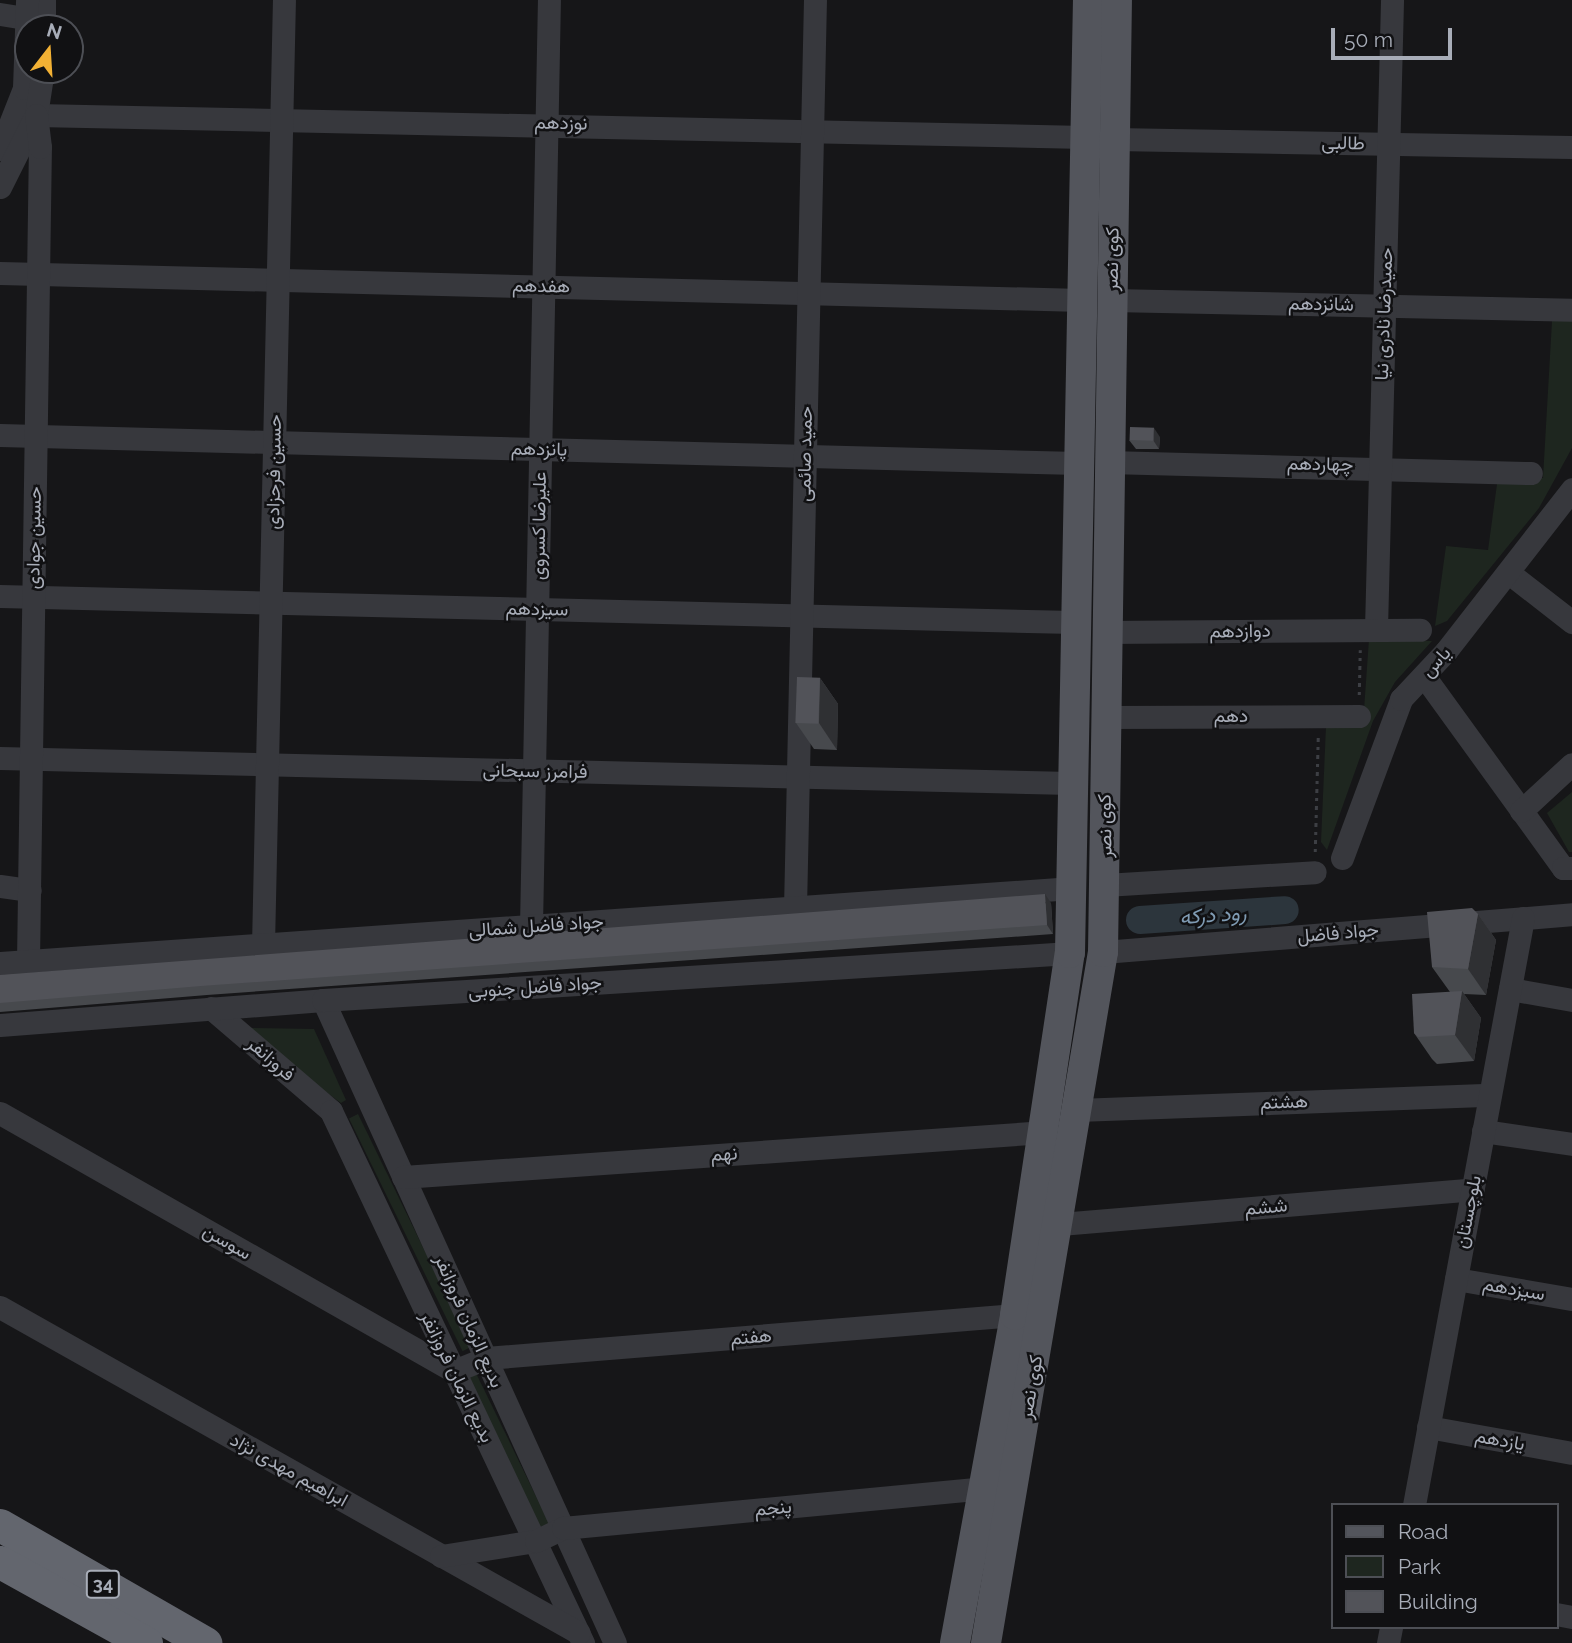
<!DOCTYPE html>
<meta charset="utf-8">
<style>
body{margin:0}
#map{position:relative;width:1572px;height:1643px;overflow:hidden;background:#161618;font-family:Raleway,Vazirmatn,sans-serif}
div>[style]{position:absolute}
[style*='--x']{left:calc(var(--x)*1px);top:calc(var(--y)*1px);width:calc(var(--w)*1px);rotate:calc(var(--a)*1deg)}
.green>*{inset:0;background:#1e261f;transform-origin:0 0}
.river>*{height:28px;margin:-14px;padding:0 14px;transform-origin:14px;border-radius:14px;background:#2c353c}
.path>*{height:2.5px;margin-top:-1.25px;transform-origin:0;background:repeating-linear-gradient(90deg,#3d3f44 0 3.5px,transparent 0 8.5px)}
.minor>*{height:23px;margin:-11.5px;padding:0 11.5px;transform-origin:11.5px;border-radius:11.5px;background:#37383d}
.major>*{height:30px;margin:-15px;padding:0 15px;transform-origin:15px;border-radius:15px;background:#53555c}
.highway>*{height:33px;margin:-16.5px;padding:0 16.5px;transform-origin:16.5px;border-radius:16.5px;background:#63666e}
.wall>*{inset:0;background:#47494d}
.shaded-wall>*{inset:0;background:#2f3033}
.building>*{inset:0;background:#525359;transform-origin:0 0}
span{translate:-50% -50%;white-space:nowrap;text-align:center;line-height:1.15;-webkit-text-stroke:5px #111113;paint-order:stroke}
.shield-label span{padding:2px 5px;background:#111113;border:2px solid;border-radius:5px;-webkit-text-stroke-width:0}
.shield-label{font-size:18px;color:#a8adb8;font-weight:700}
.street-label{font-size:19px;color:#a8adb8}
.water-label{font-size:21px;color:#7f9bb3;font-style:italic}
.legend{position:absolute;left:1331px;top:1503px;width:228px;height:126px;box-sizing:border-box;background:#111113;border:2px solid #4d4f55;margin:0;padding:9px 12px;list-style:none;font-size:21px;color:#a8adb8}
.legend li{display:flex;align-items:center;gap:14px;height:35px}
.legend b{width:35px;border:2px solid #4d4f55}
.north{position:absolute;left:14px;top:14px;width:70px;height:70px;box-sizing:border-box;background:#111113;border:2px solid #4d4f55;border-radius:50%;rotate:17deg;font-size:19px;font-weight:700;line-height:28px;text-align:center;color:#a8adb8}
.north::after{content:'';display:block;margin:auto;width:24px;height:32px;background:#f2b134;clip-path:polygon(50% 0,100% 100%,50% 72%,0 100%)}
.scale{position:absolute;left:1331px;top:28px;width:121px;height:32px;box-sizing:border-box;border:4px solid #a8adb8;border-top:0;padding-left:9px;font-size:21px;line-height:24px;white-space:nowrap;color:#a8adb8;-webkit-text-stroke:5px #111113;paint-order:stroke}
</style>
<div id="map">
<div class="green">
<div style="clip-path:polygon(1552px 321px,1572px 321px,1572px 448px,1539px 508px,1447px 621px,1435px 626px,1446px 546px,1488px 550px,1498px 477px,1543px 478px)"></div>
<div style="clip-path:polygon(1369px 639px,1432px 641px,1395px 682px,1373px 721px,1327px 850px,1321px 842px,1326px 726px,1363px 724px)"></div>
<div style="clip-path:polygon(1572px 792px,1572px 852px,1569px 852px,1547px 813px)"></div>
<div style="clip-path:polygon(252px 1028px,314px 1029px,346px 1100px,341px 1103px,248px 1035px)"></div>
<div style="left:358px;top:1114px;width:259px;height:10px;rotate:64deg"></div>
<div style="left:473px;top:1367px;width:176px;height:10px;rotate:64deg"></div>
</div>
<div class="river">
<div style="--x:1140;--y:920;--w:145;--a:-3.9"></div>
</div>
<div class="path">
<div style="--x:1359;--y:695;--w:45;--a:-88.7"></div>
<div style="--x:1315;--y:852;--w:115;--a:-88.5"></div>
</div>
<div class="minor">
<div style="--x:0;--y:14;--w:45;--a:9"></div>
<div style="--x:44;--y:28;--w:28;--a:-90"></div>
<div style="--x:36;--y:115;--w:1049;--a:1.2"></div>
<div style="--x:1114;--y:139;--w:458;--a:1"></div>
<div style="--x:0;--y:149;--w:66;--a:-68.5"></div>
<div style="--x:24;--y:88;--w:88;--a:-88"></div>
<div style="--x:0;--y:187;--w:80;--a:-63.4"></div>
<div style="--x:36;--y:115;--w:46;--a:-81.2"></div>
<div style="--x:0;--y:273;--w:1082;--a:1.43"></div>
<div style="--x:1111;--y:300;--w:461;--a:1.2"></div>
<div style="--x:0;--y:435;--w:1078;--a:1.49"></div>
<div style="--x:1108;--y:462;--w:423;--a:1.5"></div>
<div style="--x:1509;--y:573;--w:80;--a:37.9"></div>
<div style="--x:0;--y:596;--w:1074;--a:1.39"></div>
<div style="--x:1376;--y:629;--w:629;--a:-88.54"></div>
<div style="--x:1105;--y:632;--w:315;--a:-0.4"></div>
<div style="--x:1424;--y:676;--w:237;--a:54.1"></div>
<div style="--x:1563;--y:868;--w:9;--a:0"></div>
<div style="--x:1104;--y:717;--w:255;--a:-0.2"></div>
<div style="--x:0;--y:758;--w:1071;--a:1.34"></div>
<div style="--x:1521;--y:811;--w:69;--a:-42.7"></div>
<div style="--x:1342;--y:858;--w:170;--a:-69.6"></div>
<div style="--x:1401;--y:699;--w:66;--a:-46.8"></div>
<div style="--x:1446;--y:651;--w:205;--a:-52.1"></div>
<div style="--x:1105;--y:885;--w:210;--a:-3.5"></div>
<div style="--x:0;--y:886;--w:30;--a:8"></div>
<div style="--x:795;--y:908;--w:908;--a:-88.74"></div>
<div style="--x:531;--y:926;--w:926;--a:-88.89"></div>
<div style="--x:263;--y:945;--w:945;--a:-88.73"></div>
<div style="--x:1103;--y:952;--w:471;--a:-4.6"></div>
<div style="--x:28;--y:961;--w:814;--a:-89.16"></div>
<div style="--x:40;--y:147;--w:32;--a:-97"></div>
<div style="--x:0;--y:963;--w:1075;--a:-4"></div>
<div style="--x:1510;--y:989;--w:63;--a:10.1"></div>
<div style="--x:323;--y:1000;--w:706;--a:65.58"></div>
<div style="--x:211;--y:1008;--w:158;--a:40.6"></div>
<div style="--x:331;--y:1111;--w:589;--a:64.65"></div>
<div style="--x:0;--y:1025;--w:324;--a:-4.4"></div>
<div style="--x:323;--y:1000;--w:748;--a:-3.6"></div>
<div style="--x:1077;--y:1110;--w:413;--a:-2.1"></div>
<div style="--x:0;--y:1113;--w:522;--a:29.61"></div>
<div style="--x:454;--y:1371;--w:35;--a:-22"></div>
<div style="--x:486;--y:1358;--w:531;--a:-4.65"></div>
<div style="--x:1483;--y:1131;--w:90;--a:8.3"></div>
<div style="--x:403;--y:1177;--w:644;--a:-4.01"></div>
<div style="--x:1060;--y:1224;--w:414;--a:-4.8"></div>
<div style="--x:1456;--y:1279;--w:118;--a:9.8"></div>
<div style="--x:0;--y:1307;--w:664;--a:29.38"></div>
<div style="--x:1428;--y:1427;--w:146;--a:10.2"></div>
<div style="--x:1414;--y:1505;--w:597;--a:-79.48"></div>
<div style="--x:441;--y:1556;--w:96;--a:-9"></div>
<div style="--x:536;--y:1541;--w:30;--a:-26"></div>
<div style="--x:563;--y:1528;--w:422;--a:-5.4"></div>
<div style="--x:1556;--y:1614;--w:16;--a:11"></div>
<div style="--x:1388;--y:1643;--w:16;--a:-79"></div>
</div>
<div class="major">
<div style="--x:955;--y:1643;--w:333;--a:-79.6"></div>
<div style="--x:1015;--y:1315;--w:366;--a:-81.4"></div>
<div style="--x:1070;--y:953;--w:953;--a:-88.92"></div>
<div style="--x:986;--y:1643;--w:701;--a:-80.39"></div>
<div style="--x:1103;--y:952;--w:952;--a:-89.16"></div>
</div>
<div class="highway">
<div style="--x:0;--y:1525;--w:237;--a:29.9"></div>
<div style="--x:0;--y:1562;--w:167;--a:29"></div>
</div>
<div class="wall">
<div style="clip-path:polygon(1160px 437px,1159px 449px,1136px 449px,1129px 440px)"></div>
<div style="clip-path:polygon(820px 678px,838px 704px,837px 750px,814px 749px,796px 723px)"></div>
<div style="clip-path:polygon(1051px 903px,1053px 934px,207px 995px,0 1012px,0 975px)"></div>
<div style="clip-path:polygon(1478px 914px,1496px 940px,1486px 995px,1464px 994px,1481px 1018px,1474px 1061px,1437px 1064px,1432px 1059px,1414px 1033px,1450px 992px,1432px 967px)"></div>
</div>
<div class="shaded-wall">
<div style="clip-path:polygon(1154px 428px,1160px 437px,1159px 449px,1153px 440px)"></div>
<div style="clip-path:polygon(820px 678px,838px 704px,837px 750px,819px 723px)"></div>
<div style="clip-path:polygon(1045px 894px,1051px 903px,1053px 934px,1047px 925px)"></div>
<div style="clip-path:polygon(1478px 914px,1496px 940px,1486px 995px,1468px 969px)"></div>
<div style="clip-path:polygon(1462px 991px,1481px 1018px,1474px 1061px,1455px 1035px)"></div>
</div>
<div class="building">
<div style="left:1130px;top:427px;width:24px;height:13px;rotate:2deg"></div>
<div style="left:797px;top:677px;width:23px;height:46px;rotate:2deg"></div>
<div style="clip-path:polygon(1045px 894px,1047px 925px,201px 986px,0 1003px,0 975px)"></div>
<div style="clip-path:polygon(1472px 908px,1478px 914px,1468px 969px,1432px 967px,1427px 912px)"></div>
<div style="clip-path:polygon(1462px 991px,1455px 1035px,1418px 1037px,1414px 1033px,1412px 994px)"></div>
</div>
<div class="shield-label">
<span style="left:103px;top:1584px">34</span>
</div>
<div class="street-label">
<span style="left:561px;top:123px;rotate:1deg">نوزدهم</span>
<span style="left:1343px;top:143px;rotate:1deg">طالبی</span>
<span style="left:1112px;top:259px;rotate:-89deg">کوی نصر</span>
<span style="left:541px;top:286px;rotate:1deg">هفدهم</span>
<span style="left:1321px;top:304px;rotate:1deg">شانزدهم</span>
<span style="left:1384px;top:314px;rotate:-88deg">حمیدرضا نادری نیا</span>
<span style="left:539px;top:449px;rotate:1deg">پانزدهم</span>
<span style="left:805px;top:454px;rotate:-89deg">حمید صائمی</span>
<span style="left:1320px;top:464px;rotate:1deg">چهاردهم</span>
<span style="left:274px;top:472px;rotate:-89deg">حسین فرحزادی</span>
<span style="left:539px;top:526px;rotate:-89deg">علیرضا کسروی</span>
<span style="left:34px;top:538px;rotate:-89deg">حسین جوادی</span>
<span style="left:537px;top:609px;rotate:1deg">سیزدهم</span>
<span style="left:1240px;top:631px;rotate:-1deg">دوازدهم</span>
<span style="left:1436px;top:662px;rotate:-48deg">یاس</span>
<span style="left:1231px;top:716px">دهم</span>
<span style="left:535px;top:771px;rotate:1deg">فرامرز سبحانی</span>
<span style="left:1105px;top:826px;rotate:-91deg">کوی نصر</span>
<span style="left:536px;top:926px;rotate:-4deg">جواد فاضل شمالی</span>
<span style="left:1338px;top:933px;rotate:-5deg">جواد فاضل</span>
<span style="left:535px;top:987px;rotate:-4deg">جواد فاضل جنوبی</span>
<span style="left:271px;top:1059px;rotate:41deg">فروزانفر</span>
<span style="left:1284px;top:1102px;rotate:-2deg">هشتم</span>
<span style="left:724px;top:1154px;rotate:-4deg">نهم</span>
<span style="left:1266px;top:1207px;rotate:-5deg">ششم</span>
<span style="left:1468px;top:1212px;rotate:-79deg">بلوچستان</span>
<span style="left:227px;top:1242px;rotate:30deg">سوسن</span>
<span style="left:1514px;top:1289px;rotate:10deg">سیزدهم</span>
<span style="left:469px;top:1321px;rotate:66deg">بدیع‌ الزمان فروزانفر</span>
<span style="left:751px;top:1337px;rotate:-5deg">هفتم</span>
<span style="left:457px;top:1377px;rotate:64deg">بدیع الزمان فروزانفر</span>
<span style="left:1031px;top:1387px;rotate:-80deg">کوی نصر</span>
<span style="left:1500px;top:1440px;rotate:10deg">یازدهم</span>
<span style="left:289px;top:1470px;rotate:29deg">ابراهیم مهدی نژاد</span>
<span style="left:773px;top:1508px;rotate:-5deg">پنجم</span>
</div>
<div class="water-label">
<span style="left:1213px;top:915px;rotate:-4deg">رود درکه</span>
</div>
<ul class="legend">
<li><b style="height:9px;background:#53555c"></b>Road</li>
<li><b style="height:19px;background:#1e261f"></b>Park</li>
<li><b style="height:19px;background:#525359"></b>Building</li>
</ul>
<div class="north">N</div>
<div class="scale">50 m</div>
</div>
